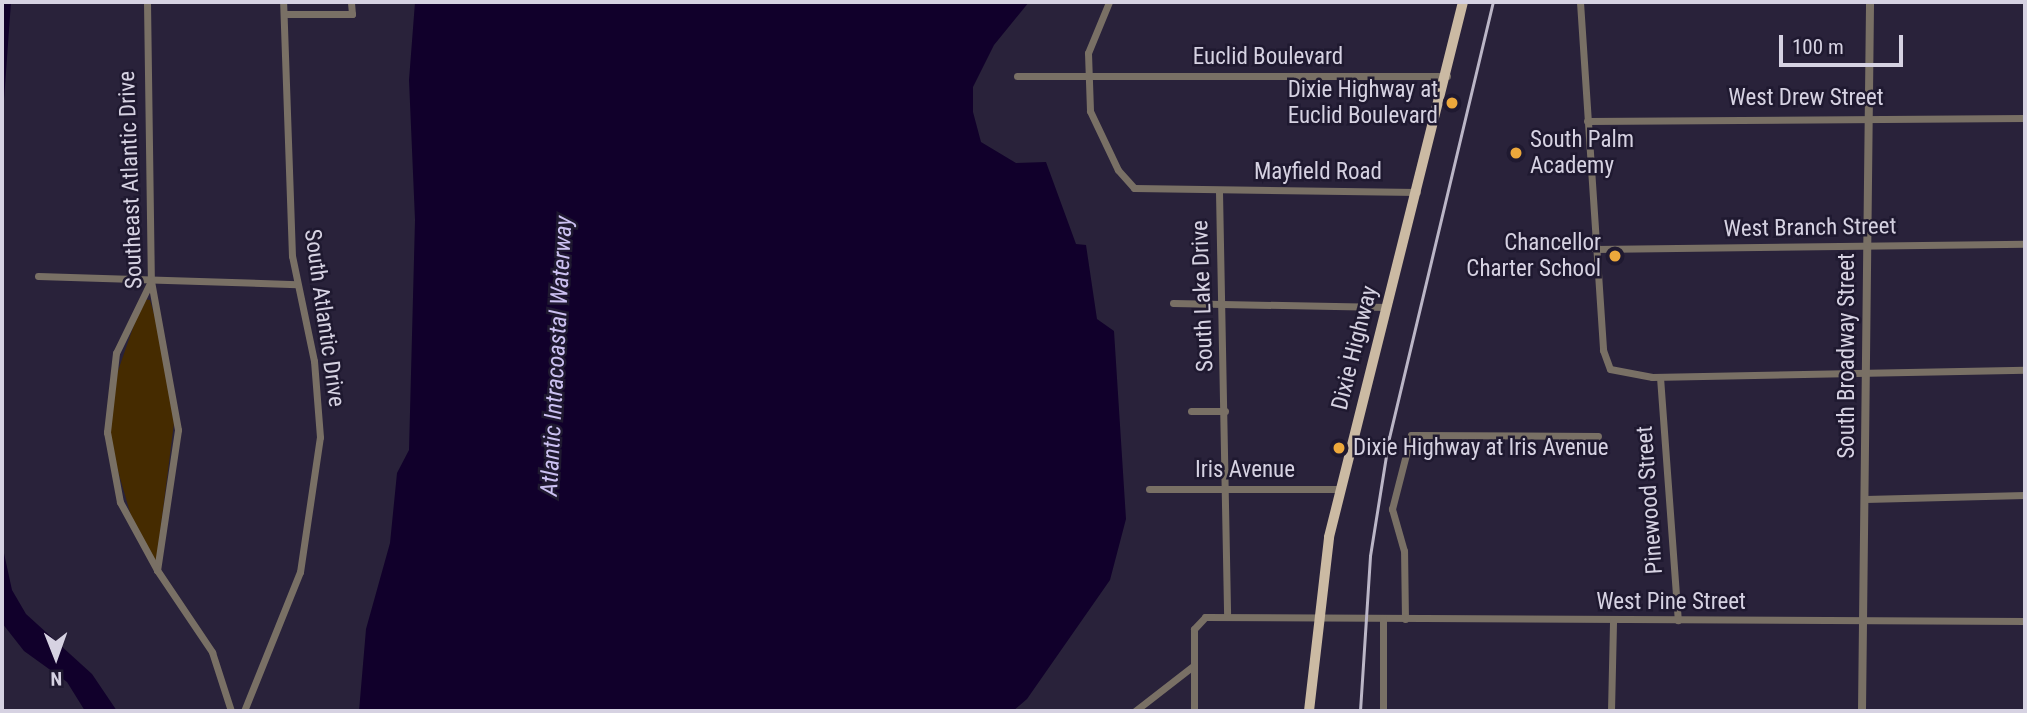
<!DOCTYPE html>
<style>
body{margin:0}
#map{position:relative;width:2027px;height:713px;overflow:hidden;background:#29223a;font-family:"Roboto Condensed",sans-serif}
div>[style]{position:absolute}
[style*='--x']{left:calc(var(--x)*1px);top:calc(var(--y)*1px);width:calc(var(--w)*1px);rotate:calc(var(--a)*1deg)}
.green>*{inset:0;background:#452b00}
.water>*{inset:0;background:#11002b}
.minor>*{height:7px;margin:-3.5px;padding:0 3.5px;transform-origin:3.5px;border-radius:3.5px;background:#797065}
.tertiary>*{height:8px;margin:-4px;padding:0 4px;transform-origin:4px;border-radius:4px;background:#797065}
.primary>*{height:10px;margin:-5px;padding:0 5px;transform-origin:5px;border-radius:5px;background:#cbbaa3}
.rail>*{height:2.5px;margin:-1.25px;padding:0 1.25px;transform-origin:1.25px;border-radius:1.25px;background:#bbb6c7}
.dots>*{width:19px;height:19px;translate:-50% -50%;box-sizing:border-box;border:4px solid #1f1930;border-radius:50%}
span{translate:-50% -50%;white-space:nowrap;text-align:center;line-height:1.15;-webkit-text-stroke:5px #1f1930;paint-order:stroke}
.street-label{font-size:23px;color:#d6d2e2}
.poi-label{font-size:23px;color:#d6d2e2}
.right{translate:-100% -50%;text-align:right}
.left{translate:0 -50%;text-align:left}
.water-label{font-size:24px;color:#ccc1f2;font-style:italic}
.frame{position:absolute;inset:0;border:4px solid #d6d2e2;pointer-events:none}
.north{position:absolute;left:21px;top:622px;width:70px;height:70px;-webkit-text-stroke:5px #1f1930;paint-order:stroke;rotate:179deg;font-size:19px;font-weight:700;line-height:28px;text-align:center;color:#d6d2e2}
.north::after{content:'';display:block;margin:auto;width:24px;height:32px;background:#d6d2e2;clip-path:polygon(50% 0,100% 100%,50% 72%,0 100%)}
.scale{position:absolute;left:1779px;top:35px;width:124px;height:32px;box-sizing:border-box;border:4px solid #d6d2e2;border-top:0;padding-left:9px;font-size:21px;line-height:24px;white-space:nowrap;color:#d6d2e2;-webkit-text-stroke:5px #1f1930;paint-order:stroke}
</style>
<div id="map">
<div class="green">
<div style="clip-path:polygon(143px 299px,150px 300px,159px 332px,174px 423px,156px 565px,138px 540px,109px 440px,112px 388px)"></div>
</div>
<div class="water">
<div style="clip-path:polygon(2px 2px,11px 2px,2px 128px)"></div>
<div style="clip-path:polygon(415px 2px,1029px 2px,994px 45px,973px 87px,973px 112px,981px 142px,1016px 163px,1046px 162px,1076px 244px,1086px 245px,1097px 319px,1114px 331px,1126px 519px,1110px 580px,1027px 699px,1013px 711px,359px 711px,366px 629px,390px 543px,397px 473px,409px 450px,415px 220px,409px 80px)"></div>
<div style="clip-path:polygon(2px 544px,12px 590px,26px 614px,92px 674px,117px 711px,85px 711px,67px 682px,24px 651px,2px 623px)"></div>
</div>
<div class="minor">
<div style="--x:147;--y:2;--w:279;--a:89.2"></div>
<div style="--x:151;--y:281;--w:151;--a:79.7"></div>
<div style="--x:178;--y:430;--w:142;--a:98.5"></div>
<div style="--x:157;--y:570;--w:99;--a:56.1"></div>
<div style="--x:212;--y:652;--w:62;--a:72.1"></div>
<div style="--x:1109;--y:2;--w:55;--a:112.4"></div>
<div style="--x:1088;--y:53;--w:58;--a:88"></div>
<div style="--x:1090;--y:111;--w:65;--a:64.6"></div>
<div style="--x:1118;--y:170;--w:24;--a:48"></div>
<div style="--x:1134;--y:188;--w:283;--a:0.8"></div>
<div style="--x:1580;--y:2;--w:349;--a:86.2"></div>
<div style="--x:1603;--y:350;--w:20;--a:70"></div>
<div style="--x:1610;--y:369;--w:43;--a:10.8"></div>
<div style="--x:1652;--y:377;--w:373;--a:-1.1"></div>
<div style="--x:285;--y:14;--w:67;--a:0"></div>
<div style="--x:352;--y:14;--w:12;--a:-95"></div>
<div style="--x:1017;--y:76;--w:430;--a:0"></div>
<div style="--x:1587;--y:121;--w:438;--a:-0.4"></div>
<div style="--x:1219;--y:192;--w:425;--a:88.9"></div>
<div style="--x:1595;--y:249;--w:430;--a:-0.7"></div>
<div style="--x:38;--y:276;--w:259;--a:1.8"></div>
<div style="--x:151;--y:281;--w:80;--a:115.9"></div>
<div style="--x:116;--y:353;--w:80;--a:96.5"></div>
<div style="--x:107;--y:432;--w:71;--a:79.5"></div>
<div style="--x:120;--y:502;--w:77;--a:61.4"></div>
<div style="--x:1173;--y:303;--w:214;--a:1.1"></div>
<div style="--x:1660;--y:377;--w:244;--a:85.8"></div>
<div style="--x:1191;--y:411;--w:34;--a:0"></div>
<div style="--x:1149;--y:489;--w:191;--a:0"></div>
<div style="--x:1865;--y:499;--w:160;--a:-1.4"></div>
<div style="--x:1405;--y:619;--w:68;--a:-90.8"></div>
<div style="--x:1404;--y:551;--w:44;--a:-105.9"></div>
<div style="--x:1392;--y:509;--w:76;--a:-75.6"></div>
<div style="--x:1411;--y:435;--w:187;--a:0.3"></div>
<div style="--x:244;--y:711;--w:150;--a:-68.1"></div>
<div style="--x:300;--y:572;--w:136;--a:-81.6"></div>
<div style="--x:320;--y:437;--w:76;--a:-94.5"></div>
<div style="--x:314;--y:361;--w:107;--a:-101.8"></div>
<div style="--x:292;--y:256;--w:254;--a:-92"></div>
<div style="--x:1135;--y:711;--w:73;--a:-37.8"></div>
<div style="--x:1194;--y:711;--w:82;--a:-90"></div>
<div style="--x:1194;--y:629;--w:16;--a:-47"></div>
<div style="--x:1205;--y:617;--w:820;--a:0.28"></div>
<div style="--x:1383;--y:711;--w:92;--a:-90"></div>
<div style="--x:1611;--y:711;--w:90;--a:-88.7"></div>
</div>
<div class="tertiary">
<div style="--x:1862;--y:711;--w:709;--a:-89.35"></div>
</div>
<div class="primary">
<div style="--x:1309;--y:711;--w:175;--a:-83.4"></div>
<div style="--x:1329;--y:537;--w:552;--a:-75.94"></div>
</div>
<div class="rail">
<div style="--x:1360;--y:711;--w:155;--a:-86.3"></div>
<div style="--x:1370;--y:556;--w:120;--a:-80.9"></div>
<div style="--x:1389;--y:438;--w:448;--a:-76.6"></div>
</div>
<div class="dots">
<div style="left:1452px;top:103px;background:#eda83b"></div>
<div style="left:1516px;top:153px;background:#eda83b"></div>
<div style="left:1615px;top:256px;background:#eda83b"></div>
<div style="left:1339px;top:448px;background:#eda83b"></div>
</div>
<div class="street-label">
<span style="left:1268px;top:57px">Euclid Boulevard</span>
<span style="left:1806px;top:98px">West Drew Street</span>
<span style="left:1318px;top:172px">Mayfield Road</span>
<span style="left:131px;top:180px;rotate:-92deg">Southeast Atlantic Drive</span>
<span style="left:1810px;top:228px;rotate:-1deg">West Branch Street</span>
<span style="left:1203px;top:296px;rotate:-92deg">South Lake Drive</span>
<span style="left:324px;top:318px;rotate:82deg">South Atlantic Drive</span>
<span style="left:1355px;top:348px;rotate:-76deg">Dixie Highway</span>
<span style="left:1847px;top:356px;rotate:-90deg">South Broadway Street</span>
<span style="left:1245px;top:470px">Iris Avenue</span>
<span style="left:1650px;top:500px;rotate:-94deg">Pinewood Street</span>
<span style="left:1671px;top:602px">West Pine Street</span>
</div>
<div class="poi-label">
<span class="right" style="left:1438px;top:103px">Dixie Highway at<br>Euclid Boulevard</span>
<span class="left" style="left:1530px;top:153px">South Palm<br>Academy</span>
<span class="right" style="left:1601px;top:256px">Chancellor<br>Charter School</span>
<span class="left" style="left:1353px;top:448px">Dixie Highway at Iris Avenue</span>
</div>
<div class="water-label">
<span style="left:557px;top:356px;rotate:-87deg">Atlantic Intracoastal Waterway</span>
</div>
<div class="frame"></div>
<div class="north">N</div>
<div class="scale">100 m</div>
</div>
